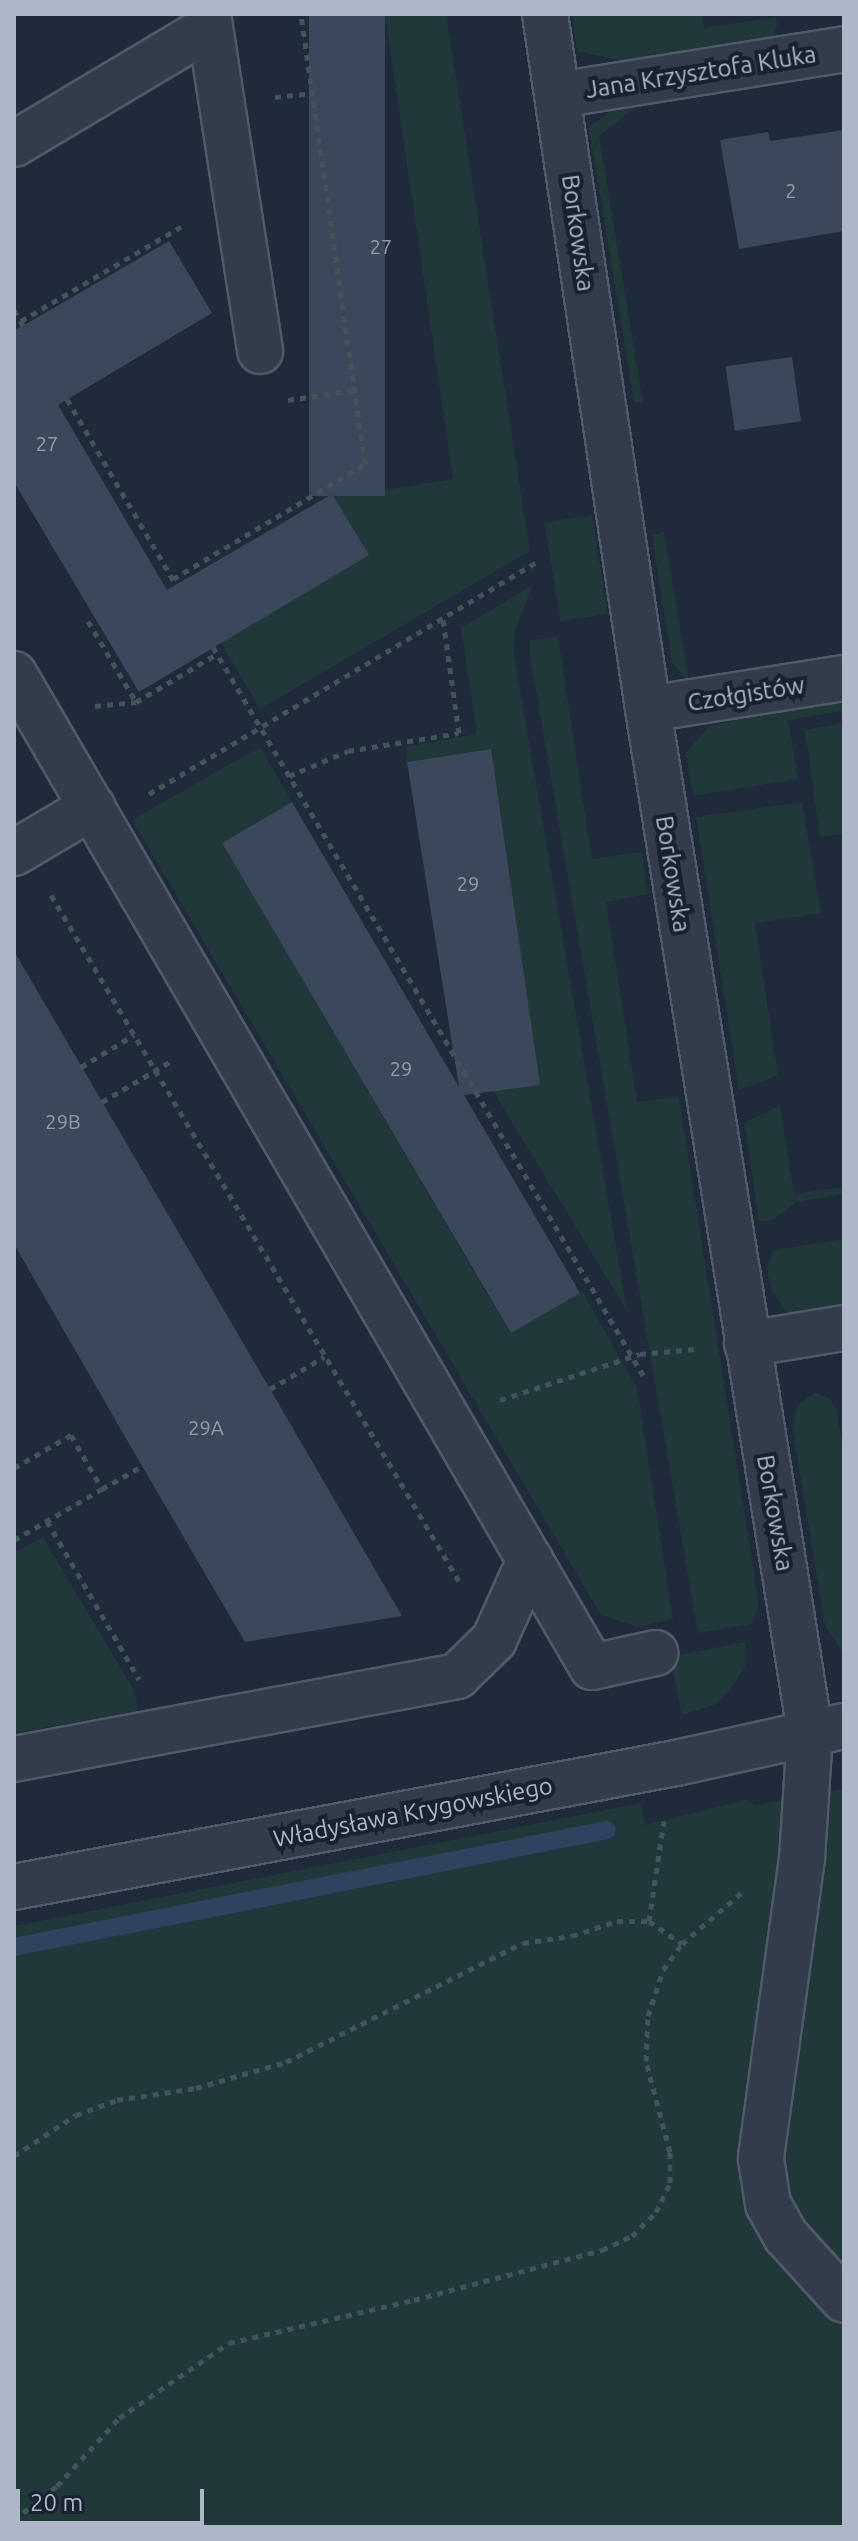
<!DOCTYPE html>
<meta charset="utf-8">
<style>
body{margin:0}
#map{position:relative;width:858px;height:2541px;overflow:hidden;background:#1f2a3a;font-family:Ubuntu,sans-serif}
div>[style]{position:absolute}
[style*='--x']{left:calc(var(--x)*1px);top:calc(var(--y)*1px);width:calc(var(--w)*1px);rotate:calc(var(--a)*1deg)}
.green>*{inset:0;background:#21383b;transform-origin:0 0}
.stream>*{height:18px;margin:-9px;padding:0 9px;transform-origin:9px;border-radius:9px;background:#2f4361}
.building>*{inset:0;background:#3b485b;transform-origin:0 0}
.path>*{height:5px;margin-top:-2.5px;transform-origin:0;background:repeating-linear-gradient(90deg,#3f5559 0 6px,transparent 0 12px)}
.roads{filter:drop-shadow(2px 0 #505a68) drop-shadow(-2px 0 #505a68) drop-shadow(0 2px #505a68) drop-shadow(0 -2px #505a68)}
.minor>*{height:44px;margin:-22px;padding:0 22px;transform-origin:22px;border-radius:22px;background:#333c4a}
span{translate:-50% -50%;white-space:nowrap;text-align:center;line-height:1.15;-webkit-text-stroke:8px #18212f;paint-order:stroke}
.number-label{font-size:20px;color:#909bac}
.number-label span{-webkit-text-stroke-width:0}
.street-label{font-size:24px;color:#adb7c7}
.frame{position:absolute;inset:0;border:16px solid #adb7c7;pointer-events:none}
.scale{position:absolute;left:16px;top:2489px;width:188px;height:36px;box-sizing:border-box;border:4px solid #adb7c7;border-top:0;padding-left:10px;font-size:24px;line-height:28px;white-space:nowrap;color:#adb7c7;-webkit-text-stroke:6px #18212f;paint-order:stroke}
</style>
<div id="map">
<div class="green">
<div style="clip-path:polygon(385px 14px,446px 14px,530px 551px,260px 709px,221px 643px,368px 555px,333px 496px,356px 482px,377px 479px,379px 491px,453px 479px)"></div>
<div style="clip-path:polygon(572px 14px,702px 14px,704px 28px,776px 17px,777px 25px,772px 42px,637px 64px,577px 51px)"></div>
<div style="clip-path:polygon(722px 82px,724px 92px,636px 107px,599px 136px,643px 403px,634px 402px,589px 127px,648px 83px)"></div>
<div style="left:592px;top:515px;width:100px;height:48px;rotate:81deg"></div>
<div style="clip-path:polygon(664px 532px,689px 681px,691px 684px,672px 663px,652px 535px)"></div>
<div style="clip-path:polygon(533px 585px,515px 629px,514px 656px,627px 1311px,493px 1091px,539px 1085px,490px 749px,407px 762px,406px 747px,477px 734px,461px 628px)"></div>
<div style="clip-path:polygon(558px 637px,592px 859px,642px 852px,648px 894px,606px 902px,637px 1102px,679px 1097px,759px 1606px,752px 1624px,698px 1633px,530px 656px,530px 640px)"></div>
<div style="clip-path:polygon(844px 697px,844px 711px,788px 720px,798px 779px,693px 796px,686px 752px,710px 726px)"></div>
<div style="clip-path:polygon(844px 723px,844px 834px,820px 837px,805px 730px)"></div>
<div style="clip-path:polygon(260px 747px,292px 802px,222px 843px,510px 1333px,582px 1291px,637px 1388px,673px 1619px,638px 1627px,601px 1615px,132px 820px)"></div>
<div style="clip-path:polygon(802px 802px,821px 913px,755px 923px,778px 1075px,739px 1090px,696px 817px)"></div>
<div style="clip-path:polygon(780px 1106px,794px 1194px,843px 1187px,844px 1194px,796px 1202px,773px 1220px,759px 1221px,744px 1123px)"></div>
<div style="clip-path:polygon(844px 1239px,844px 1313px,800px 1316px,785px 1311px,770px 1288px,767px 1267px,774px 1250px)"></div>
<div style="clip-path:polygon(815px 1393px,829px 1398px,837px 1409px,844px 1459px,844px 1656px,825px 1625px,792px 1426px,798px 1405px)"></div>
<div style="clip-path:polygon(43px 1537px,135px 1692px,138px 1711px,14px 1733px,14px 1553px)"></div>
<div style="clip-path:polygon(745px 1642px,745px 1666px,730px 1691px,714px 1705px,682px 1715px,670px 1657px)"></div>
<div style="clip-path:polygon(844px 1789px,844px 2527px,14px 2527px,14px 1926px,641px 1803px,645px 1825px,745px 1800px,756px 1805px)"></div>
</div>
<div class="stream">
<div style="--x:14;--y:1947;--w:604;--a:-11.16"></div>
</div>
<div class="building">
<div style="left:309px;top:14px;width:76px;height:482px"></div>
<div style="clip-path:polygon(844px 130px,844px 231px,739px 249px,720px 140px,768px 132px,770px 141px)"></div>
<div style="clip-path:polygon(169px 241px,212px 313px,58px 405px,167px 590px,332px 494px,369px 555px,139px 692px,14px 482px,14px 331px)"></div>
<div style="left:792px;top:357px;width:65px;height:67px;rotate:82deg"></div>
<div style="clip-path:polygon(491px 749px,540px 1085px,464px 1095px,580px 1293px,511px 1333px,222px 843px,292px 802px,459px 1087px,407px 762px)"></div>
<div style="clip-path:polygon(14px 951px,270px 1389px,402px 1616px,245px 1642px,142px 1466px,14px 1244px)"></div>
</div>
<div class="path">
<div style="--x:275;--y:97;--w:37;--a:-6"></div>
<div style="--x:14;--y:310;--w:20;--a:60"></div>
<div style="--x:21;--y:321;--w:189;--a:-30.5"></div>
<div style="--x:67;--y:399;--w:216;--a:59.6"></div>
<div style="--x:288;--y:400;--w:68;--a:-8.5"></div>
<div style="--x:173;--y:579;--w:224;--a:-30.9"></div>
<div style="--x:365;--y:464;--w:455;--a:-98.1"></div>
<div style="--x:88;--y:621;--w:94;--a:59.3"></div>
<div style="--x:213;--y:647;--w:851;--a:59.43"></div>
<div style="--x:95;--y:706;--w:41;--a:-5.6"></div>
<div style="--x:136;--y:702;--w:94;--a:-30.7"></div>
<div style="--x:289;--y:776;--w:64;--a:-23"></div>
<div style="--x:348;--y:751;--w:112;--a:-9.2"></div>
<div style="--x:459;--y:733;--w:115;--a:-98"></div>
<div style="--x:149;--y:794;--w:454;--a:-30.9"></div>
<div style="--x:51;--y:895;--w:798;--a:59.26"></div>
<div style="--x:81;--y:1067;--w:62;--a:-31.1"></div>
<div style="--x:102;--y:1102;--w:82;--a:-30.6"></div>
<div style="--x:270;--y:1389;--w:63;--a:-30.7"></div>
<div style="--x:500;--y:1400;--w:147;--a:-18.2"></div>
<div style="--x:640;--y:1354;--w:54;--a:-5.3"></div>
<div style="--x:14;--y:1468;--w:66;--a:-30.1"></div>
<div style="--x:71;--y:1435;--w:62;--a:60.1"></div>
<div style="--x:102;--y:1489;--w:46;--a:-29.9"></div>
<div style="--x:47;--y:1521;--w:183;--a:59.8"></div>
<div style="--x:14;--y:1540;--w:102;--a:-30.1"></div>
<div style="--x:649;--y:1921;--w:40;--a:34.9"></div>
<div style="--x:14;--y:2156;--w:74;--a:-33.5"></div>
<div style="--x:76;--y:2115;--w:44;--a:-20.1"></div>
<div style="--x:117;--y:2100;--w:80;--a:-8.6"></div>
<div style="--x:196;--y:2088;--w:94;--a:-16.1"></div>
<div style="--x:286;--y:2062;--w:265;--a:-26.7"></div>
<div style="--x:523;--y:1943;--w:49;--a:-8.1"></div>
<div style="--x:572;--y:1936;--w:47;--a:-18.4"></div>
<div style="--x:617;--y:1921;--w:32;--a:0"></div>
<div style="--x:649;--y:1921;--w:101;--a:-81.5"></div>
<div style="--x:14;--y:2520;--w:55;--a:-38.3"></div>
<div style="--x:57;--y:2486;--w:92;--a:-47.6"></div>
<div style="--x:119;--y:2418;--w:133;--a:-34.3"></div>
<div style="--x:229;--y:2343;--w:190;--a:-13.1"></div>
<div style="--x:414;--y:2300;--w:195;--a:-14.9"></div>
<div style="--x:602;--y:2250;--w:33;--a:-25"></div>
<div style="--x:632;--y:2236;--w:34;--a:-45"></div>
<div style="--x:656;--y:2212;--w:32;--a:-64"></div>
<div style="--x:670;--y:2183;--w:31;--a:-90"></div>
<div style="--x:670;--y:2152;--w:94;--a:-104.8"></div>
<div style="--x:646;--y:2061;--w:45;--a:-87.5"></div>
<div style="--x:648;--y:2016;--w:48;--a:-71.9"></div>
<div style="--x:663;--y:1970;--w:32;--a:-54"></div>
<div style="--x:682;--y:1944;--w:78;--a:-40.8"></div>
</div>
<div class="roads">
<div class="minor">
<div style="--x:208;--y:14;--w:341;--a:81.2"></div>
<div style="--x:545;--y:14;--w:703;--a:81.57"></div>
<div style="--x:648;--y:709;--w:1036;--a:81"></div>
<div style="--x:810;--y:1732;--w:126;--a:93.6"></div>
<div style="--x:802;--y:1858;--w:304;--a:97.8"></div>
<div style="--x:761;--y:2159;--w:46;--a:81.2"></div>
<div style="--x:768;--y:2204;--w:37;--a:61"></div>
<div style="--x:786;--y:2236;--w:86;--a:47.8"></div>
<div style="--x:558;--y:95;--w:290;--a:-9.1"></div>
<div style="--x:14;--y:144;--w:228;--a:-30.8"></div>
<div style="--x:14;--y:674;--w:1149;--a:59.8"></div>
<div style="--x:592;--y:1667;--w:65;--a:-12.5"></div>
<div style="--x:648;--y:709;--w:198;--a:-9"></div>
<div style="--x:14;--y:853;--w:91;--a:-30.5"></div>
<div style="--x:747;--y:1344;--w:98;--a:-9.4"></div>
<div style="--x:14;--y:1759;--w:451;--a:-10.6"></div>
<div style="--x:457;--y:1676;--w:52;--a:-44.2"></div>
<div style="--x:494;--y:1640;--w:88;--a:-65.8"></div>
<div style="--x:14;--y:1887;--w:674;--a:-10.61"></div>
<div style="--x:676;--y:1763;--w:172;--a:-12.4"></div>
</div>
</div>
<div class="number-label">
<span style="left:791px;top:190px">2</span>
<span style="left:381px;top:246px">27</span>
<span style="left:47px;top:443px">27</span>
<span style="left:468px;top:883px">29</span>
<span style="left:401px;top:1068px">29</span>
<span style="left:63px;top:1121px">29B</span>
<span style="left:206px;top:1427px">29A</span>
</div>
<div class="street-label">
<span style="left:701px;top:72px;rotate:-9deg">Jana Krzysztofa Kluka</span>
<span style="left:578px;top:233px;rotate:82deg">Borkowska</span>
<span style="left:746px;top:694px;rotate:-9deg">Czołgistów</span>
<span style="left:673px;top:874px;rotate:81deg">Borkowska</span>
<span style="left:775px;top:1513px;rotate:80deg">Borkowska</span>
<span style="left:413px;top:1812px;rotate:-11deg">Władysława Krygowskiego</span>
</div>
<div class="frame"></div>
<div class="scale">20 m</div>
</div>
